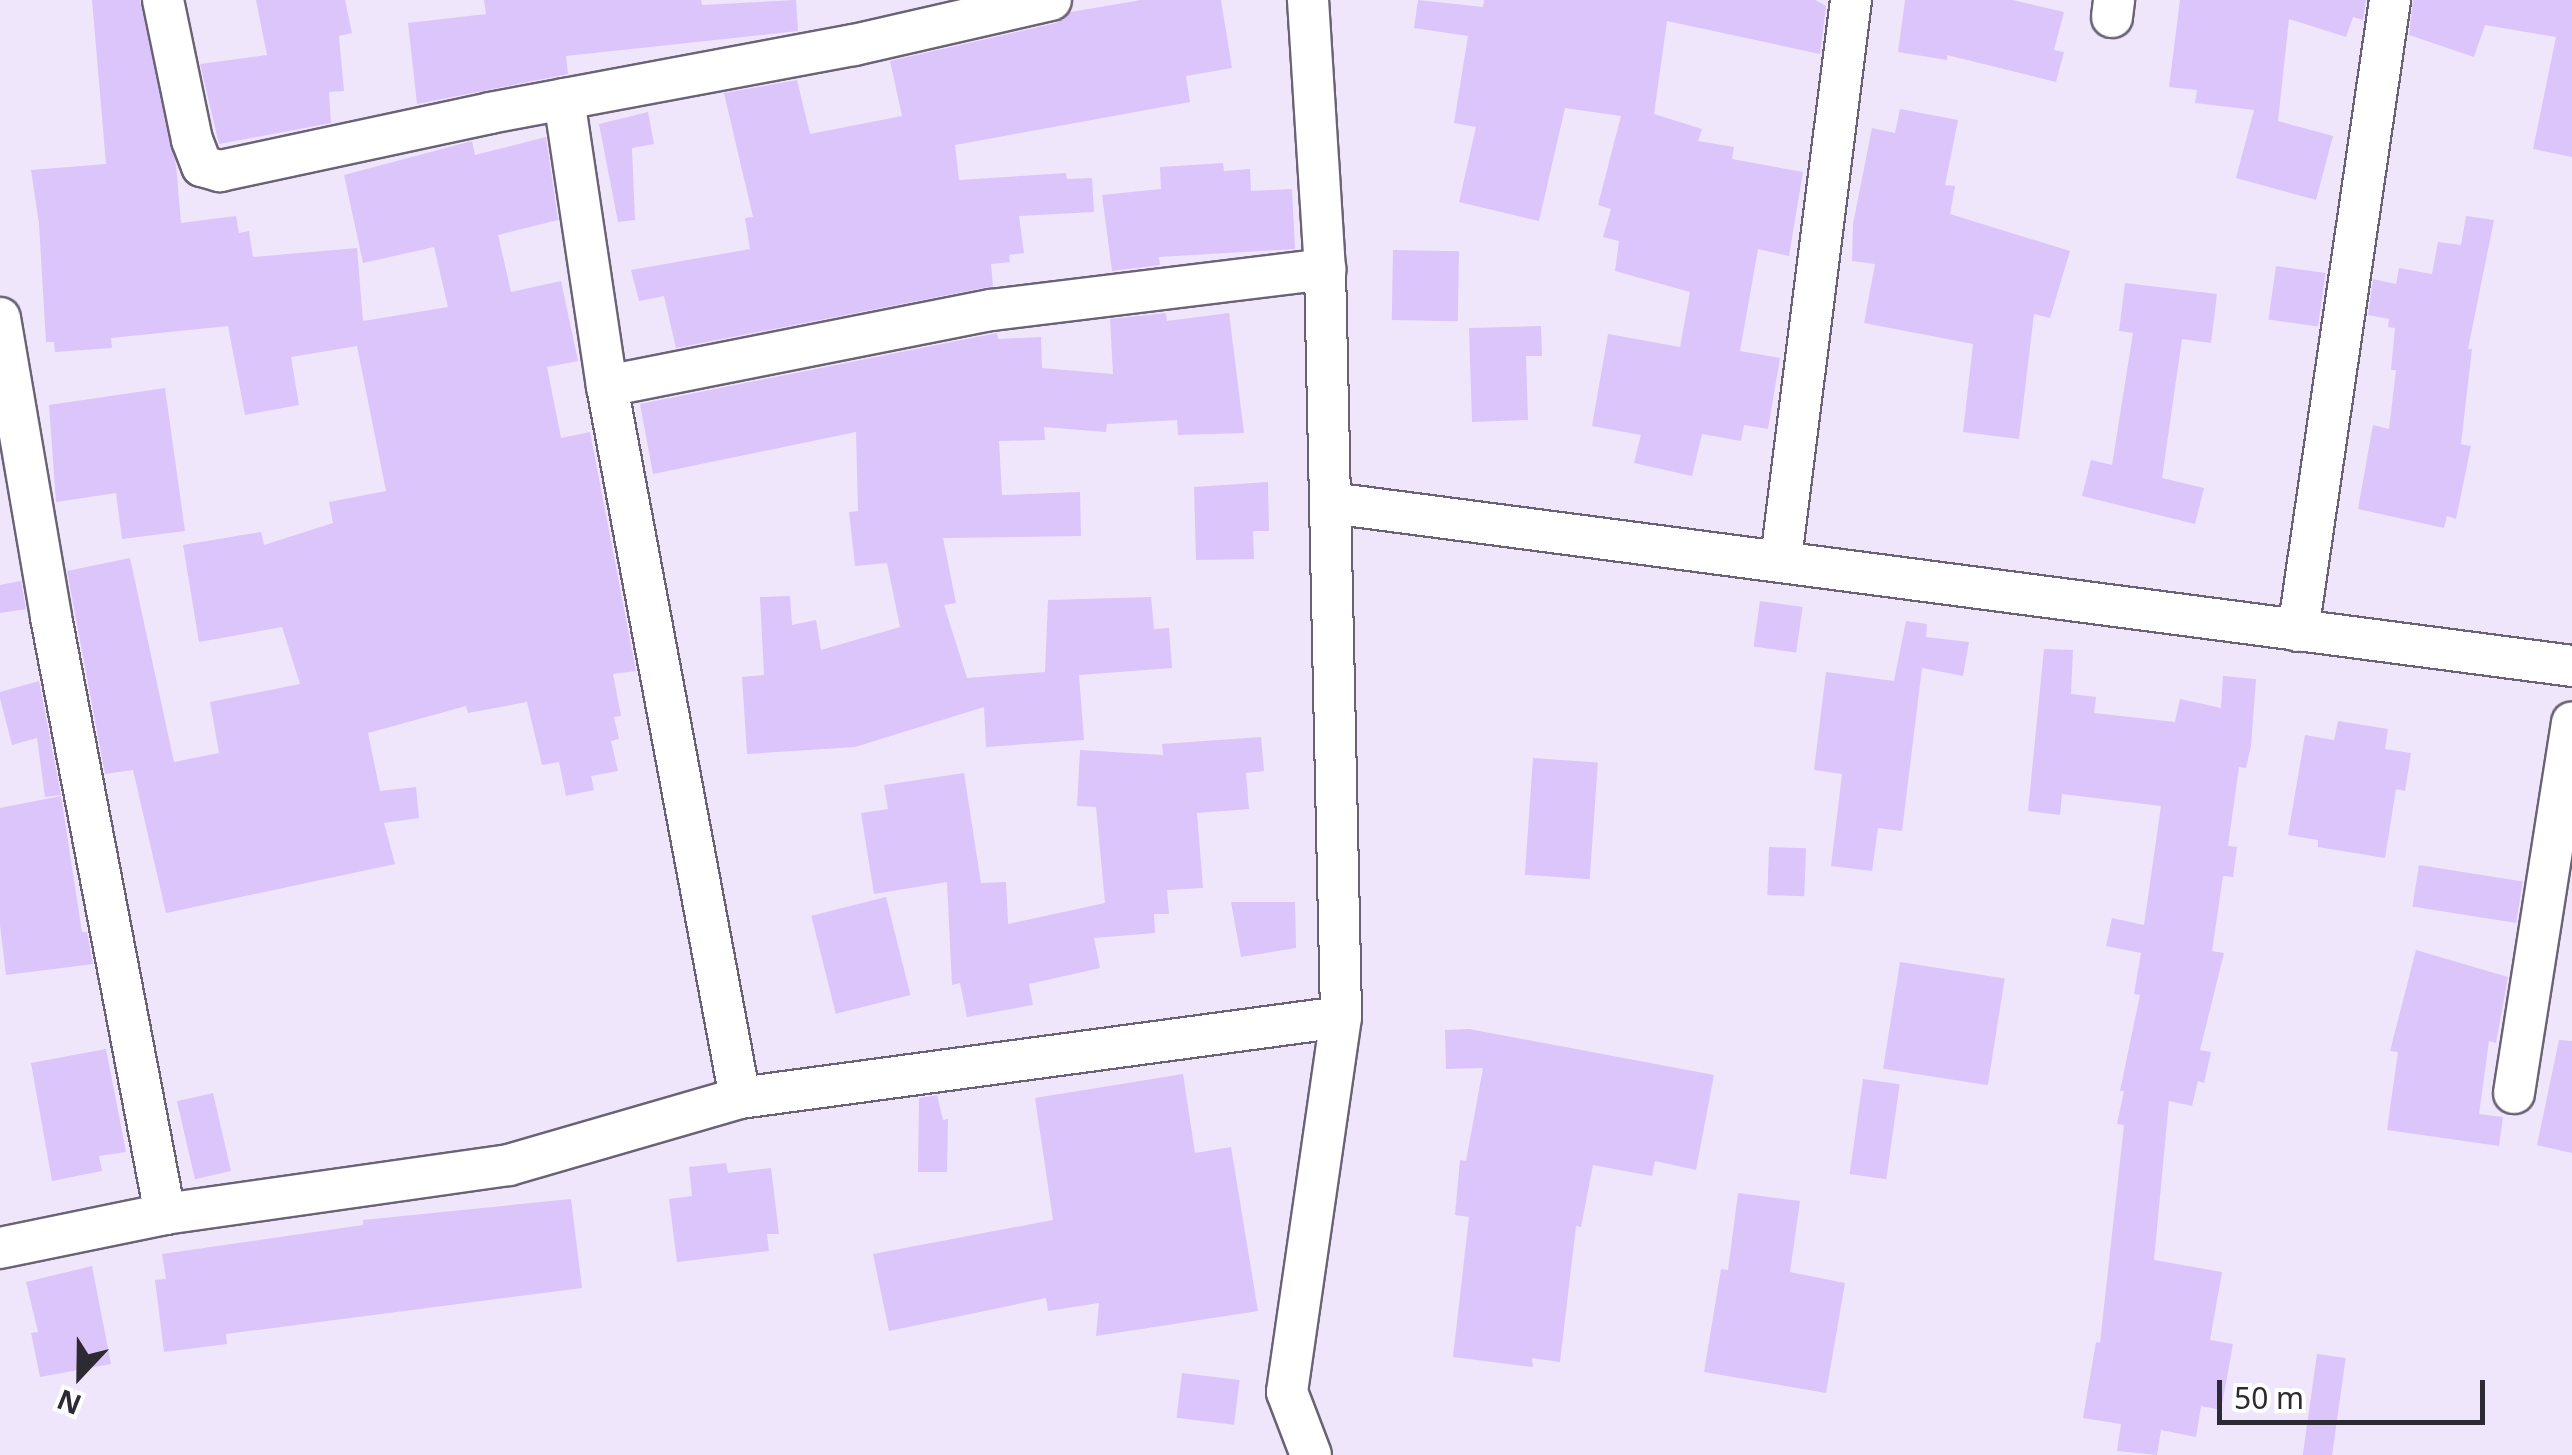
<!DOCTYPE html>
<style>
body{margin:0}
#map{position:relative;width:2572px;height:1455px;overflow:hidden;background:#efe6fb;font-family:"Noto Sans",sans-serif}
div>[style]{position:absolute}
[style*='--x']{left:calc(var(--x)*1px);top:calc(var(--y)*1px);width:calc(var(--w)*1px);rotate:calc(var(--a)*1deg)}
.building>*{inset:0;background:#dcc5fa;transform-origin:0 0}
.roads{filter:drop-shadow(2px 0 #6b6375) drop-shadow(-2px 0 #6b6375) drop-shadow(0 2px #6b6375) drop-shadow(0 -2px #6b6375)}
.minor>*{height:40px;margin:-20px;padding:0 20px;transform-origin:20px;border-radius:20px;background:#fff}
span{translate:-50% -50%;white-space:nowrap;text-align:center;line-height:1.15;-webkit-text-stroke:8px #fff;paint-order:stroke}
.north{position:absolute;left:30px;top:1325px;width:100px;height:100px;-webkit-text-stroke:8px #fff;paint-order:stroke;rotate:202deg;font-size:28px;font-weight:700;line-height:40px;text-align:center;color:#2e2a33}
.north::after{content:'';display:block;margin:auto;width:35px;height:45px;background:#2e2a33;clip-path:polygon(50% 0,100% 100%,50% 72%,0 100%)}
.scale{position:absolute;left:2217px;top:1380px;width:268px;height:45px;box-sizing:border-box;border:5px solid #2e2a33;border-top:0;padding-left:12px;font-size:30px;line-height:35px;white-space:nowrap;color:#2e2a33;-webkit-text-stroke:8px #fff;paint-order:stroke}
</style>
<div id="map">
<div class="building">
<div style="clip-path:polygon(92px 0,140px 0,176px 165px,181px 223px,236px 216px,239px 233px,249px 231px,253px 257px,357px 248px,363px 321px,448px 307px,434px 247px,363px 263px,344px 175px,472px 141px,475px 155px,546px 137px,558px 220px,498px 235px,511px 292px,561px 281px,578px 361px,547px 367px,561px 438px,590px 432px,636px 671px,613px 674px,621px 716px,614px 717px,619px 739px,611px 741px,618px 771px,591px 776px,594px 790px,566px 796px,559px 762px,542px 765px,527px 702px,468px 713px,466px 706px,368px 733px,380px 791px,416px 787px,419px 818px,384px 823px,395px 864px,166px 913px,133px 770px,105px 774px,67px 571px,130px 558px,174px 762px,219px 753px,210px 702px,300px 684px,282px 627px,199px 642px,183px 545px,261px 532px,264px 545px,333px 523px,329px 502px,386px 491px,357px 346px,291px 357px,299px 405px,245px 415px,228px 326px,111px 338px,112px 348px,55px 352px,54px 342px,46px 342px,39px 224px,31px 170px,106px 164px)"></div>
<div style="clip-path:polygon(256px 0,345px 0,352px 33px,339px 36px,344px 91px,329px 92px,331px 123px,219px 144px,200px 64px,267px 55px)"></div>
<div style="clip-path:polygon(484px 0,701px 0,702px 5px,796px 0,798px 31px,566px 56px,568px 74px,417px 104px,408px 23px,486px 14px)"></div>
<div style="clip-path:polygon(1141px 0,1221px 0,1232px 68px,1186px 76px,1190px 102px,955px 145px,959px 180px,1066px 173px,1067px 179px,1092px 178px,1094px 212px,1019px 216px,1024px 253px,1009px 255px,1010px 262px,991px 264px,993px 286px,676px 348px,664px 296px,639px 301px,631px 270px,750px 249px,745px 218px,753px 217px,724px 93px,797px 80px,810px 134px,902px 116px,890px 61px,1056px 23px,1071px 12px)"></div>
<div style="clip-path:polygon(1418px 0,1483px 7px,1484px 0,1815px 0,1826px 6px,1820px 54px,1667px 21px,1654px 114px,1702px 129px,1698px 141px,1734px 147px,1732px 159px,1803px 172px,1789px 256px,1758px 249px,1740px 351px,1780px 358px,1768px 429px,1744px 425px,1741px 441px,1702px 434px,1692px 476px,1634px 463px,1641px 435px,1592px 426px,1608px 334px,1680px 347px,1690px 292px,1615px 271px,1619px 241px,1603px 237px,1611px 209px,1598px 205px,1621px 116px,1565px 108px,1539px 221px,1459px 202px,1476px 127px,1454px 123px,1468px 36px,1414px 28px)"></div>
<div style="clip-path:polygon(1905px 0,2013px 0,2064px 12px,2054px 50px,2064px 52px,2056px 82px,1947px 55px,1947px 60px,1898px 52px)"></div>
<div style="clip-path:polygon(2180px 0,2366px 0,2363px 20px,2353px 17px,2346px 37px,2289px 19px,2278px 121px,2333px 136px,2316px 200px,2236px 178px,2254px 110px,2195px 103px,2197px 90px,2169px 87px)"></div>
<div style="clip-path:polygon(2413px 0,2572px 0,2572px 157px,2533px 149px,2556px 37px,2485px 25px,2474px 57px,2409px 35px)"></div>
<div style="clip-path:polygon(1900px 109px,1958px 120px,1945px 185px,1955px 186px,1950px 214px,2070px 251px,2050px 318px,2034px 314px,2019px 439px,1963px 432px,1973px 344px,1864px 323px,1875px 264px,1852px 261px,1853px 224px,1872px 128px,1895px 133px)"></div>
<div style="clip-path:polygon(648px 112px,654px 144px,632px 148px,635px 220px,618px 222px,599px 124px)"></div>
<div style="clip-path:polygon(1223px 163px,1224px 171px,1250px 169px,1251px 191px,1292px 189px,1295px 249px,1159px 257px,1160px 265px,1112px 271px,1102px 195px,1161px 189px,1160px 167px)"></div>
<div style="clip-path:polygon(2466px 216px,2494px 220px,2468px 349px,2472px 349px,2461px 444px,2471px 446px,2456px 519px,2447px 516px,2444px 528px,2358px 509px,2373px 425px,2389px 429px,2396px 370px,2391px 370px,2395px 328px,2388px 327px,2389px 319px,2368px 315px,2373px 279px,2396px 284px,2399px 268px,2432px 274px,2438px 242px,2461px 245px)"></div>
<div style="left:1393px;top:250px;width:66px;height:70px;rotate:1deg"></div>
<div style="left:2276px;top:266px;width:50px;height:54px;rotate:8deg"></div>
<div style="clip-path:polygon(2125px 283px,2217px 294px,2211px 343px,2182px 339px,2162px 478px,2204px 488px,2195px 524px,2082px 496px,2091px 460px,2112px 465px,2133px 333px,2119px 331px)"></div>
<div style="clip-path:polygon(1166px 313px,1167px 321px,1229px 313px,1244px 433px,1178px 435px,1177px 420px,1107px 424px,1106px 432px,1044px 427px,1045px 440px,999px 441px,1002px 495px,1080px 492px,1081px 536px,943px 538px,956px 603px,944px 605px,967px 678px,1045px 672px,1048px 600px,1151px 597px,1154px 629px,1169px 628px,1172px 668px,1079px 675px,1084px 740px,986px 747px,984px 707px,855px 747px,747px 754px,742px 677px,764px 675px,760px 597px,790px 596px,792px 625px,816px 620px,821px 650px,900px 627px,887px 563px,855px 566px,849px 512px,858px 511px,856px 432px,653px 474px,640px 404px,997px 333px,998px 339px,1041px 337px,1042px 368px,1113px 374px,1110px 319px)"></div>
<div style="clip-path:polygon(1541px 326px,1542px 356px,1526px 356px,1528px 420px,1472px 422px,1469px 328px)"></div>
<div style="clip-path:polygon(165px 388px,185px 531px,122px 539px,116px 493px,56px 502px,49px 405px)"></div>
<div style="clip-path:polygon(1268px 482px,1269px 531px,1253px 531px,1254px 559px,1196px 560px,1194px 487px)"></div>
<div style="clip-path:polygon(21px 581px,26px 609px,0 613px,0 585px)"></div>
<div style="left:1760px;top:601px;width:43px;height:46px;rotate:8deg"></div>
<div style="clip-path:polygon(1906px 621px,1927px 624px,1926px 637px,1969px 642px,1963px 676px,1922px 668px,1902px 831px,1878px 828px,1872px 871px,1831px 866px,1842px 774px,1814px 770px,1826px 672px,1894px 681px)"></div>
<div style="clip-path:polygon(2044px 649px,2073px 650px,2071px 694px,2096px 697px,2094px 713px,2175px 722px,2180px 699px,2221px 708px,2223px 676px,2256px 679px,2251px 746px,2246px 768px,2239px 767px,2228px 846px,2237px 847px,2233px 877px,2223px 876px,2212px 951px,2224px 953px,2200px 1050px,2211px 1052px,2204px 1083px,2198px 1081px,2192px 1106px,2169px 1101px,2154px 1260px,2222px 1272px,2210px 1340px,2233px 1344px,2221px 1410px,2201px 1406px,2196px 1437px,2161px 1430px,2157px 1455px,2117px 1451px,2121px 1424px,2083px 1418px,2096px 1342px,2100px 1343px,2124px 1125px,2117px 1124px,2124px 1091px,2120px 1091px,2140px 995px,2134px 994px,2141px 953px,2106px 946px,2112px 918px,2144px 925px,2161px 806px,2062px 794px,2060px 815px,2028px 811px)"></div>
<div style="clip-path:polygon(39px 681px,61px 795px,45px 797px,37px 738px,12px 745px,0 698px,0 692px)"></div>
<div style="clip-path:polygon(2338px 721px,2388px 729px,2385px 749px,2411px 753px,2405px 791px,2396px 789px,2385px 858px,2318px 847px,2318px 840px,2288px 835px,2305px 735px,2334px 740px)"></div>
<div style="clip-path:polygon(1261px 737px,1264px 771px,1246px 773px,1249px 809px,1197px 813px,1203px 888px,1167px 890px,1169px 914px,1154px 914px,1155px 933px,1094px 938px,1100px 968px,1029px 984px,1033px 1005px,967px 1017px,960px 983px,952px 985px,947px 882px,874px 894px,861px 813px,888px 809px,884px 785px,964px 773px,981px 883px,1006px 882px,1008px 924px,1105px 903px,1096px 807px,1077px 806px,1080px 750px,1163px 755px,1162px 744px)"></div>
<div style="left:1533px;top:758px;width:65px;height:117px;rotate:4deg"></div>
<div style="clip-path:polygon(61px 796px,82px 932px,87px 932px,93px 964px,6px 975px,0 925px,0 808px)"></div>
<div style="left:1769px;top:847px;width:37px;height:48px;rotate:2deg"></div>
<div style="left:2419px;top:865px;width:105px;height:42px;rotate:9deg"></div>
<div style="left:886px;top:897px;width:101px;height:77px;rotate:76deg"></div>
<div style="clip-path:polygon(1231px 902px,1295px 902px,1296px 948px,1241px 957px)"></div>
<div style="clip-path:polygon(2416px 950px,2508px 977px,2496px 1043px,2489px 1041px,2479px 1114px,2503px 1117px,2499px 1146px,2387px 1130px,2398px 1052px,2390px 1051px)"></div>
<div style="left:1900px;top:962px;width:106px;height:108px;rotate:9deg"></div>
<div style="clip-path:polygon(1469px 1029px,1714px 1075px,1696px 1170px,1655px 1161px,1652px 1176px,1593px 1165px,1581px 1227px,1576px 1226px,1560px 1362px,1532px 1358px,1533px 1367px,1453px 1357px,1469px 1217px,1455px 1215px,1460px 1160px,1466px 1161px,1483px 1068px,1446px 1069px,1445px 1030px)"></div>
<div style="clip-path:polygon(2559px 1040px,2572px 1041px,2572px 1153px,2537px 1145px)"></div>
<div style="clip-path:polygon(106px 1049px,126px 1152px,99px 1156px,102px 1171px,52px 1181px,31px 1063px)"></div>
<div style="clip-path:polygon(1183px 1074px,1195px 1153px,1231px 1147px,1258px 1311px,1096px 1336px,1099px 1303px,1048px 1311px,1046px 1298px,889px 1331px,873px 1254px,1053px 1220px,1035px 1098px)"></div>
<div style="left:1863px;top:1079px;width:37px;height:96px;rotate:8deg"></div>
<div style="left:213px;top:1093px;width:80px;height:37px;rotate:77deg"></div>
<div style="clip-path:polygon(937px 1095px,943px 1120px,948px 1119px,947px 1172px,918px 1172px,919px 1098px)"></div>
<div style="clip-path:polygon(726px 1163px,728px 1173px,771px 1168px,779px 1234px,767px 1234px,769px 1251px,677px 1262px,669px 1199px,692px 1196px,689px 1167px)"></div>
<div style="clip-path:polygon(1738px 1193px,1800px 1201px,1790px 1272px,1845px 1283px,1826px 1393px,1704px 1372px,1721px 1269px,1728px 1270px)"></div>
<div style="clip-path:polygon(571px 1199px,582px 1288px,226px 1334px,227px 1344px,164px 1352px,155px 1280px,166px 1279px,162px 1254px,363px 1225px,363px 1220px)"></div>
<div style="clip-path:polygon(92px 1266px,111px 1364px,40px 1377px,31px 1333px,38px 1332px,26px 1282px)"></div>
<div style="left:2317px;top:1354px;width:29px;height:102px;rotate:8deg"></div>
<div style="left:1182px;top:1373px;width:58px;height:45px;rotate:7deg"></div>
</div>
<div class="roads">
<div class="minor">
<div style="--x:163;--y:0;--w:143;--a:78.3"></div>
<div style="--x:192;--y:140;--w:28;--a:69"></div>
<div style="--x:202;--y:166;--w:19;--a:16"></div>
<div style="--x:220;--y:171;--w:276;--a:-12.1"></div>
<div style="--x:490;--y:113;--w:370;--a:-10.6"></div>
<div style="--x:854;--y:45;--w:202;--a:-12.9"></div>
<div style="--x:1308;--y:0;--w:270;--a:86.4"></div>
<div style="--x:1325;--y:269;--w:748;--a:88.77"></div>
<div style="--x:1341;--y:1017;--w:379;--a:98.2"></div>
<div style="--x:1287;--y:1392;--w:67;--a:69.1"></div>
<div style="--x:2112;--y:17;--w:17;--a:-83"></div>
<div style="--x:564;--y:99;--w:290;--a:81.5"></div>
<div style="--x:607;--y:386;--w:724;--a:79.42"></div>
<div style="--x:0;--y:318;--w:303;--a:80.3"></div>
<div style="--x:51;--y:617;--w:608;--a:79.19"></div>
<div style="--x:607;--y:386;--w:392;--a:-11.2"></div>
<div style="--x:992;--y:310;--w:336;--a:-7"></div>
<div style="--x:1331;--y:503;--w:1252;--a:7.48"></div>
<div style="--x:1781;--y:559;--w:563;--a:-82.86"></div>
<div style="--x:2298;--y:631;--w:638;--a:-81.7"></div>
<div style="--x:2514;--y:1093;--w:375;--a:-81.1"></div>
<div style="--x:0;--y:1248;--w:168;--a:-11.6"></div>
<div style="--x:165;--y:1214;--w:347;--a:-8.1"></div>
<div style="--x:509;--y:1165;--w:241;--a:-16.2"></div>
<div style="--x:740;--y:1098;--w:606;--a:-7.68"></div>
</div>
</div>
<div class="north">N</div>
<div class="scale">50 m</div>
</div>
